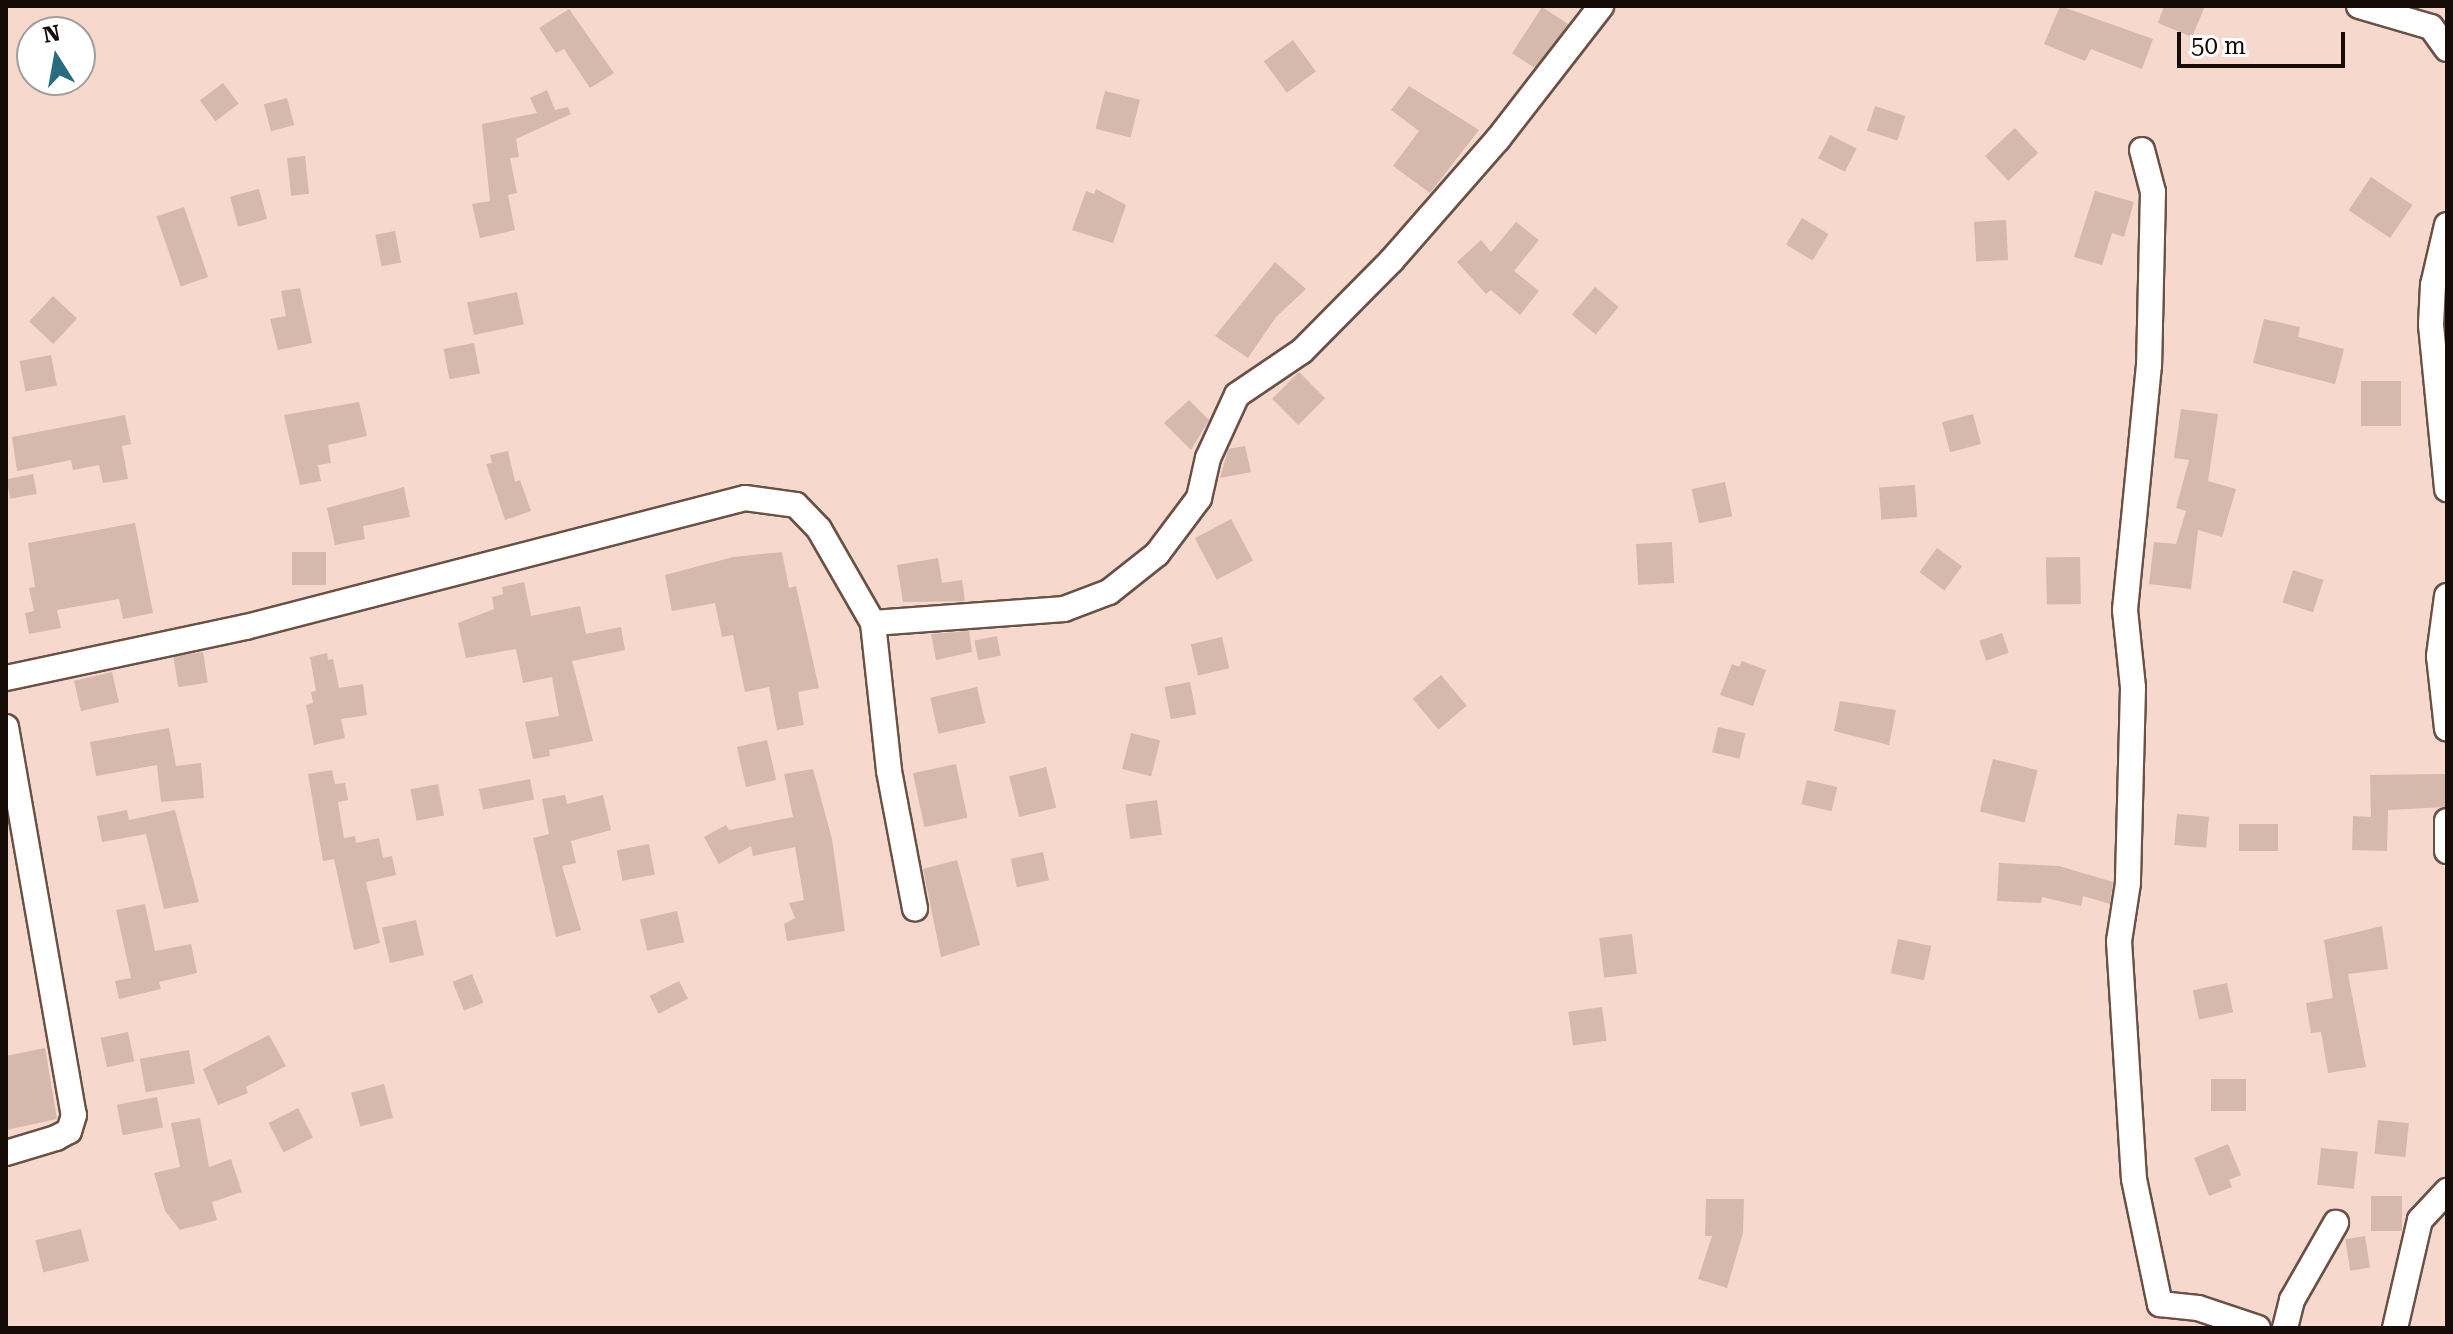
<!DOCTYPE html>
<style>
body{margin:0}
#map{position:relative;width:2453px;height:1334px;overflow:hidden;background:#f6d9cc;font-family:"Roboto Serif",serif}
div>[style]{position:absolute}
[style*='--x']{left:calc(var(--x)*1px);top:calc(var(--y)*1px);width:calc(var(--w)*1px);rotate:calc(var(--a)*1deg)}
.building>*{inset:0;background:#d5b9ac;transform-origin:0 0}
.roads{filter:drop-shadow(2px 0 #6a5146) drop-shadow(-2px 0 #6a5146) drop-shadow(0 2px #6a5146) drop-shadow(0 -2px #6a5146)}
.street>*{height:24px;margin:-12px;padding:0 12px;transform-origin:12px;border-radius:12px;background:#fff}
span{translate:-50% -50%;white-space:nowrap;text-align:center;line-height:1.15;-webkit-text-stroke:7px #fff;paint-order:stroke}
.frame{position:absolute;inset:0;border:8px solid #150c07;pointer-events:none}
.north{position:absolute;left:16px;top:16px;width:80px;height:80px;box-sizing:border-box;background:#fff;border:2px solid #a19e9c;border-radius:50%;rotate:349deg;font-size:22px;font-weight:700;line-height:32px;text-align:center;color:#150c07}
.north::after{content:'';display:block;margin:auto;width:28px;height:36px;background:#296c7e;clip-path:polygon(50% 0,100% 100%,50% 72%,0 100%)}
.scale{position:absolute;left:2177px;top:32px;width:168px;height:36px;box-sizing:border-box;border:4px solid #150c07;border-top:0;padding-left:10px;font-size:24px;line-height:28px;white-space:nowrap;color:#150c07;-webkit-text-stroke:6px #fff;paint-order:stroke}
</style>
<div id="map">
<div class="building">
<div style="clip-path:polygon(2060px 6px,2153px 39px,2142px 69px,2091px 49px,2085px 61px,2044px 44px)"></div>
<div style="clip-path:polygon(2164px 6px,2205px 6px,2192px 37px,2158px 23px)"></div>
<div style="left:1542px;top:7px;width:31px;height:55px;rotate:33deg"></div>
<div style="clip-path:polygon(569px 9px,614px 73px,590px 88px,564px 49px,556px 53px,539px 28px)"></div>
<div style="left:1293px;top:40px;width:39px;height:36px;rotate:54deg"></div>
<div style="left:223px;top:83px;width:26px;height:29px;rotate:53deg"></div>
<div style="clip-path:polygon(1409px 86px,1479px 130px,1430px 193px,1393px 166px,1419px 131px,1391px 110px)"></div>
<div style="clip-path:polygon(547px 90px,555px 110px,568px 107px,571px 114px,516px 139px,519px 157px,510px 158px,517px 193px,508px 195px,515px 230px,480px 238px,472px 204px,490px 201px,482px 124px,537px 113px,530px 98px)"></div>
<div style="left:1105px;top:91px;width:36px;height:39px;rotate:14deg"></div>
<div style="left:287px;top:98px;width:28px;height:24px;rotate:75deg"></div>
<div style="left:1875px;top:106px;width:32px;height:26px;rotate:18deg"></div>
<div style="left:2015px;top:128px;width:34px;height:41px;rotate:47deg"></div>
<div style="left:1830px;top:135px;width:30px;height:26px;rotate:27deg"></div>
<div style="left:305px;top:156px;width:38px;height:18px;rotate:84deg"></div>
<div style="left:2371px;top:177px;width:50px;height:40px;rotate:34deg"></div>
<div style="left:259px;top:189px;width:31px;height:30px;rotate:75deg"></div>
<div style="clip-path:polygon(1096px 189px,1126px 205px,1113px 243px,1072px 230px,1086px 191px,1094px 194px)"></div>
<div style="clip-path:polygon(2095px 191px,2134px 202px,2124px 237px,2112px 233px,2102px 265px,2074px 257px)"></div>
<div style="left:184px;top:207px;width:74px;height:29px;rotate:71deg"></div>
<div style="left:1802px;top:218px;width:31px;height:31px;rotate:31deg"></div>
<div style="left:2006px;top:220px;width:40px;height:32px;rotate:87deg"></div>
<div style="clip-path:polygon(1516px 222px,1539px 240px,1514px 271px,1539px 291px,1520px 315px,1491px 290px,1486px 294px,1457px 262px,1481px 240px,1491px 252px)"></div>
<div style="left:395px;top:231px;width:32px;height:20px;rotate:79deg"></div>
<div style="clip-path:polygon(1275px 262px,1306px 289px,1276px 317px,1248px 358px,1215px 336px)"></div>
<div style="left:1595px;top:287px;width:31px;height:36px;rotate:40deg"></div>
<div style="clip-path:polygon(300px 288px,312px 343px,278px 350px,270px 319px,286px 316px,281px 291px)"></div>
<div style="left:517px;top:292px;width:33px;height:51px;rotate:78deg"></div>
<div style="left:53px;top:296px;width:33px;height:35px;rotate:43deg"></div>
<div style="clip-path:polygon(2264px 319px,2300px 327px,2298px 337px,2344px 349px,2335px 384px,2253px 363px)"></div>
<div style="left:474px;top:343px;width:31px;height:31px;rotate:79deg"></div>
<div style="left:51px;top:355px;width:31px;height:32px;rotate:79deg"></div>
<div style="left:1299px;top:372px;width:37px;height:38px;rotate:45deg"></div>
<div style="left:2361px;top:381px;width:40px;height:45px"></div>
<div style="clip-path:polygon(1189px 400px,1209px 420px,1191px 450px,1164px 423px)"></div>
<div style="clip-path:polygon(359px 402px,367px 436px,328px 445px,331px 463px,318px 465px,321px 481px,300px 485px,284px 415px)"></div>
<div style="clip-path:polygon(2181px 409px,2218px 414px,2208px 481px,2236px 489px,2222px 537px,2198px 530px,2191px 589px,2149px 584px,2154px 542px,2176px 544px,2186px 511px,2176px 508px,2189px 460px,2174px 458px)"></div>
<div style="left:1973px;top:414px;width:31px;height:32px;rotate:75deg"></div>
<div style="clip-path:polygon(125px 415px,131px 444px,122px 446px,128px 479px,103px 483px,99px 465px,73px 470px,71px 460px,17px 471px,12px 437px)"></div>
<div style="clip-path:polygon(1245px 446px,1251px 472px,1220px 478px,1228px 449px)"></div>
<div style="clip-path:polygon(508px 451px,515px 482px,520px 480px,531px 511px,505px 520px,486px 464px,492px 463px,490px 455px)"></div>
<div style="left:33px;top:474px;width:20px;height:27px;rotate:79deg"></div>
<div style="left:1725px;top:482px;width:35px;height:34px;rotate:78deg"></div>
<div style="left:1915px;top:485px;width:32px;height:36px;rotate:86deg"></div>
<div style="clip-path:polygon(404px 487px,410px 517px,363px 526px,365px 539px,335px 545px,327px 508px)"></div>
<div style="left:1231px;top:519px;width:47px;height:41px;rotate:62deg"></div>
<div style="clip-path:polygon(135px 523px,153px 613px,123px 619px,119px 599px,57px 610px,61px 628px,29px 634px,25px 613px,34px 611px,29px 588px,35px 587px,28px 543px)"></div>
<div style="left:1672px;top:542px;width:41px;height:36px;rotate:87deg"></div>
<div style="left:1937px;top:548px;width:31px;height:30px;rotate:36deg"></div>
<div style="left:326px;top:552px;width:33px;height:34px;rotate:90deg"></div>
<div style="clip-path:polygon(782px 552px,789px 588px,796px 586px,819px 688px,798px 692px,804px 725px,777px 730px,769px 687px,745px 692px,733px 635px,722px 637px,715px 603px,672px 611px,665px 575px,733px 557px)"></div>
<div style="left:2080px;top:557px;width:47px;height:34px;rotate:89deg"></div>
<div style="clip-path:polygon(938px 558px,942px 583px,962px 580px,965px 601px,903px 602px,897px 565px)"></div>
<div style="left:2293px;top:570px;width:32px;height:34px;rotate:18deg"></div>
<div style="clip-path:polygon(524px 582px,531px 616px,580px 606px,586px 634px,621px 627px,625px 650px,572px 661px,593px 741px,549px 750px,550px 756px,533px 759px,525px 722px,559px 716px,552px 677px,523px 683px,516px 649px,466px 658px,458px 623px,494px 609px,492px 597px,503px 594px,502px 587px)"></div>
<div style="clip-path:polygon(969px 631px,972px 652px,936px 660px,931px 634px)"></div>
<div style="left:2002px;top:633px;width:21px;height:24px;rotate:71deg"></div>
<div style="left:997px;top:636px;width:20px;height:23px;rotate:79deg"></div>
<div style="left:1222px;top:637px;width:32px;height:32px;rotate:77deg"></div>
<div style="left:203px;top:652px;width:31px;height:30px;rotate:81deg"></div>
<div style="clip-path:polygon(327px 653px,328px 660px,333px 659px,339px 688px,363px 684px,367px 715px,341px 719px,345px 738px,314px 745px,306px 705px,313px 703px,311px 692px,316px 691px,310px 657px)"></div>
<div style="clip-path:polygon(1742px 661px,1766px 670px,1753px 706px,1720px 695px,1732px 664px,1739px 667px)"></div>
<div style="left:112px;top:672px;width:31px;height:39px;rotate:77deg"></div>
<div style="left:1441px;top:675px;width:40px;height:37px;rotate:50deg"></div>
<div style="left:1190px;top:682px;width:33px;height:26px;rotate:79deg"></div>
<div style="left:977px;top:687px;width:37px;height:48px;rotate:77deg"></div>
<div style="clip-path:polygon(1840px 701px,1896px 710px,1889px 745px,1834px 731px)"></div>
<div style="left:1718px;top:727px;width:28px;height:26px;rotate:13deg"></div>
<div style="clip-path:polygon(169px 728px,176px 766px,201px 763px,204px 798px,161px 802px,157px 765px,96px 776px,90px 742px)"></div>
<div style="left:1131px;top:733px;width:30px;height:37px;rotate:14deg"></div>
<div style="left:767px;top:740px;width:41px;height:31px;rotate:77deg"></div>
<div style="left:1993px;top:759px;width:46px;height:54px;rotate:14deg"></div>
<div style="left:956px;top:764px;width:55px;height:44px;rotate:78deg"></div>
<div style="left:1046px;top:767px;width:42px;height:38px;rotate:76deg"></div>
<div style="clip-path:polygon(813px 769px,832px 839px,845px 931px,787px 941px,784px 924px,795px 918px,789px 903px,804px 900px,795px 847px,753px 856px,751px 846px,719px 864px,704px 837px,726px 825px,729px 830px,793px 817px,784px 774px)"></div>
<div style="clip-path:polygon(332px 770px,335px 784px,345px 783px,348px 800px,338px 802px,344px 838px,355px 836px,356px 843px,379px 838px,383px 858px,392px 856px,396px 875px,366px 882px,380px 943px,354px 950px,334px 859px,323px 861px,308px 774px)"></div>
<div style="clip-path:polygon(2445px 774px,2445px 807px,2388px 810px,2387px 851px,2352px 850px,2353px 816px,2371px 817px,2370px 775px)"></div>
<div style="left:530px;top:779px;width:21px;height:52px;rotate:79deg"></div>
<div style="left:1807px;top:780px;width:31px;height:25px;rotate:13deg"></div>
<div style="left:438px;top:784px;width:32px;height:28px;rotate:79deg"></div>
<div style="clip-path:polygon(565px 795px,567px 804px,603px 795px,611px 830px,571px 841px,576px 863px,562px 866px,581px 930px,556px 937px,533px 838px,549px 834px,542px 799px)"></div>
<div style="left:1157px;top:800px;width:35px;height:32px;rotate:82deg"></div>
<div style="clip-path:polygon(127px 810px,129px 820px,175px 810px,199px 902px,164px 909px,146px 834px,102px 842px,97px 816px)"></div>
<div style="left:2177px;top:814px;width:32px;height:31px;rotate:5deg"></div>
<div style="left:2278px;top:824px;width:27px;height:39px;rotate:90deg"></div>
<div style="left:649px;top:844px;width:31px;height:33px;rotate:79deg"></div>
<div style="left:1043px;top:852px;width:29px;height:33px;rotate:78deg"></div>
<div style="clip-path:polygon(957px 860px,980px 945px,941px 957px,923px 869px)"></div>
<div style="clip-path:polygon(1999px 863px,2059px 866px,2113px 882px,2110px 904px,2083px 896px,2081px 906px,2042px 897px,2041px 903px,1997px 901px)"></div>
<div style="clip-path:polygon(145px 904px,155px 951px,191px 944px,197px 973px,159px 982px,161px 989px,119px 999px,115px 981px,131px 978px,116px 910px)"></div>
<div style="left:677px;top:911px;width:32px;height:38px;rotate:77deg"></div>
<div style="left:416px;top:920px;width:36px;height:35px;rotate:77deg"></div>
<div style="clip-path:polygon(2382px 926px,2388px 969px,2348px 974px,2366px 1067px,2328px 1073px,2321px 1032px,2311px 1033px,2306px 1003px,2333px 998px,2324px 940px)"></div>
<div style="left:1632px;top:934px;width:40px;height:33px;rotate:83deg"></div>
<div style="left:1898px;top:939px;width:34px;height:35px;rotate:12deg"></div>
<div style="left:472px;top:974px;width:31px;height:21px;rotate:68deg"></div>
<div style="left:679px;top:981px;width:20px;height:33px;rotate:63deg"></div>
<div style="left:2227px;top:983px;width:30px;height:35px;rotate:78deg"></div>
<div style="left:1602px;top:1007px;width:34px;height:34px;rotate:82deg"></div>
<div style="left:128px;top:1032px;width:30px;height:28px;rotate:78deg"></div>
<div style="clip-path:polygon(269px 1035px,286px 1066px,246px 1087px,248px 1093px,218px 1105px,203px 1069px)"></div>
<div style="clip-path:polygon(45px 1048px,57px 1119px,6px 1130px,6px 1056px)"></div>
<div style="left:189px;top:1050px;width:34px;height:50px;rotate:80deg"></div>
<div style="left:2211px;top:1079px;width:35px;height:32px"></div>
<div style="left:384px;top:1084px;width:35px;height:34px;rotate:75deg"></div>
<div style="left:157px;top:1097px;width:31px;height:41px;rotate:79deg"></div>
<div style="left:298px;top:1108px;width:33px;height:33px;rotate:63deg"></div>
<div style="clip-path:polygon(200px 1118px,209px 1167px,231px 1159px,242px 1192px,212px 1202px,217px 1220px,180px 1230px,165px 1211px,154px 1173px,180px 1167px,171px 1123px)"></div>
<div style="left:2378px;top:1120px;width:31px;height:34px;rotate:6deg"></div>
<div style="clip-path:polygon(2228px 1144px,2241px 1175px,2229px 1180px,2232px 1187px,2209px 1196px,2194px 1158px)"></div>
<div style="left:2321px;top:1148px;width:37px;height:37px;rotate:6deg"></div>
<div style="left:2402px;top:1196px;width:35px;height:31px;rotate:90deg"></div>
<div style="clip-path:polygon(1706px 1199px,1744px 1199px,1743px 1233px,1727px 1288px,1698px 1279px,1712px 1236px,1705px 1236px)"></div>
<div style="left:81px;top:1229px;width:33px;height:47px;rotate:76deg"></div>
<div style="left:2365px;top:1236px;width:32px;height:20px;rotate:81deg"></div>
</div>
<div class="roads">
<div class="street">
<div style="--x:2359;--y:6;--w:75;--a:16.3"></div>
<div style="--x:2431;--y:27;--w:27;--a:54"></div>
<div style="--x:2142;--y:150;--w:43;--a:75.3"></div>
<div style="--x:2153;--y:192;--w:173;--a:91.3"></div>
<div style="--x:2149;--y:365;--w:246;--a:95.6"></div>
<div style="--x:2125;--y:610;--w:78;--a:84.1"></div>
<div style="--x:2133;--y:688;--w:195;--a:91.5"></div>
<div style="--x:2128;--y:883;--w:59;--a:98.8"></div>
<div style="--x:2119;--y:941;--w:238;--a:86.4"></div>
<div style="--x:2134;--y:1179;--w:128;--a:78.3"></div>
<div style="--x:2160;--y:1304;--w:38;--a:6"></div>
<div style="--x:2198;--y:1308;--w:63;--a:18.4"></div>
<div style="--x:2447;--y:225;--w:62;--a:103.1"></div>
<div style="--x:2433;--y:285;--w:40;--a:92.9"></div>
<div style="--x:2431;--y:325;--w:165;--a:84.4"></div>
<div style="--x:2447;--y:596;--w:61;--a:97.6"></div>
<div style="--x:2439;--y:656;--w:73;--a:83.7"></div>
<div style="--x:873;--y:623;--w:192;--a:-4.2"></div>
<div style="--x:1064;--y:609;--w:48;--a:-20.7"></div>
<div style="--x:1109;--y:592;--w:61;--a:-38.4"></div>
<div style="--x:1157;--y:554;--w:70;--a:-53.1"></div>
<div style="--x:1199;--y:498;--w:41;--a:-77.3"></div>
<div style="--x:1208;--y:458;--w:69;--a:-65.3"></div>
<div style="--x:1237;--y:395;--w:78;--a:-34.1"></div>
<div style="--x:1302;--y:351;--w:128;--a:-45.3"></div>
<div style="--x:1392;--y:260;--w:161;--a:-48.8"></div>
<div style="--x:1498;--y:139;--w:168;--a:-52.2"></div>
<div style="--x:6;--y:678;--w:245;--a:-12"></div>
<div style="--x:246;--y:627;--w:515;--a:-14.49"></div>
<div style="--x:745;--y:498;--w:51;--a:7.8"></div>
<div style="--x:796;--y:505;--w:33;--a:46"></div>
<div style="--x:819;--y:529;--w:108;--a:60.1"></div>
<div style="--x:873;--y:623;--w:149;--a:83.8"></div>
<div style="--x:889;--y:771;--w:140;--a:79.3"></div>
<div style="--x:6;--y:727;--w:394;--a:80.1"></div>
<div style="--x:74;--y:1115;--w:17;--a:107"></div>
<div style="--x:69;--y:1131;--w:15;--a:152"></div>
<div style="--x:56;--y:1138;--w:52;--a:163.3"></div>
<div style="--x:2447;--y:821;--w:30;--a:90"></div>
<div style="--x:2285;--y:1328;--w:29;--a:-76"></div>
<div style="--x:2292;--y:1300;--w:89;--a:-60.3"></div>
<div style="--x:2395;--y:1328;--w:111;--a:-77"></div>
<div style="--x:2420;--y:1220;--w:40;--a:-47"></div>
</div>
</div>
<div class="frame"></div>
<div class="north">N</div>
<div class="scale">50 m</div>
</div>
